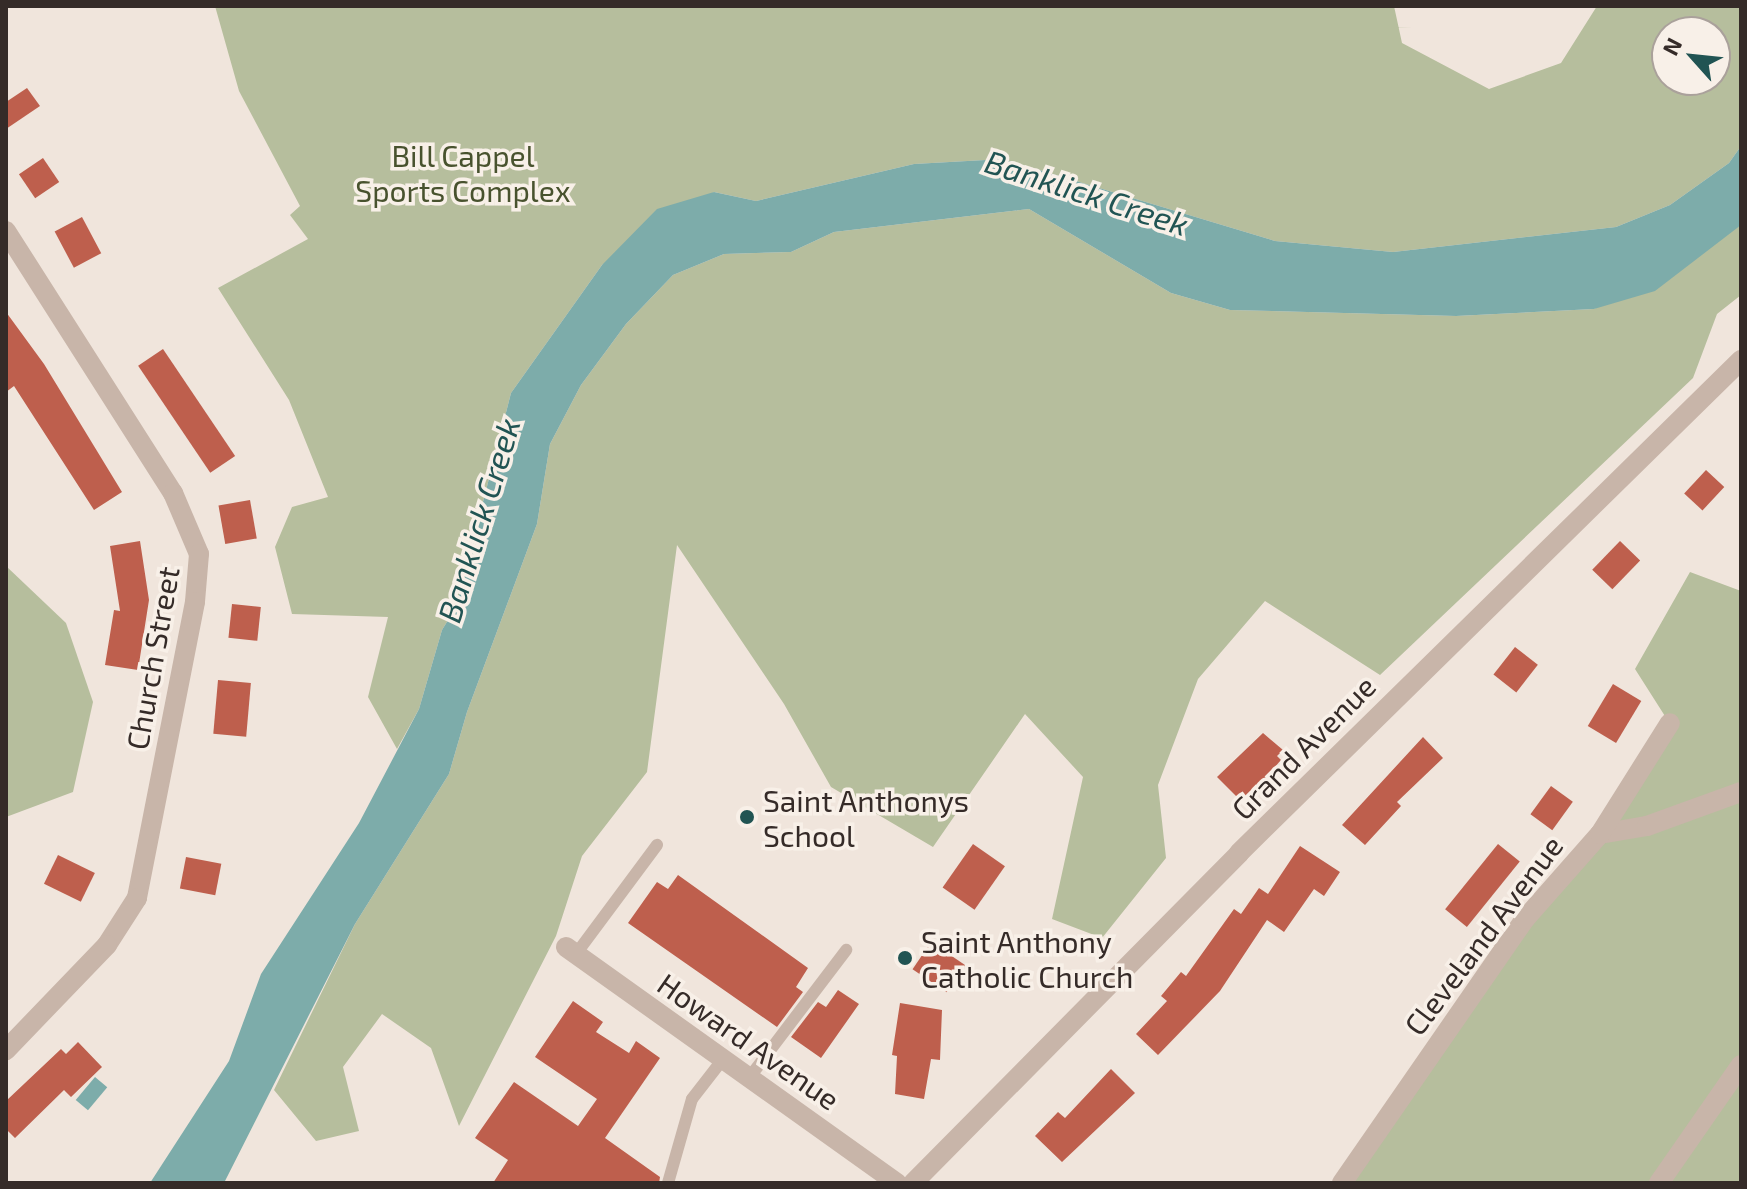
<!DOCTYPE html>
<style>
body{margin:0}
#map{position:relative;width:1747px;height:1189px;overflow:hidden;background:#f0e5dc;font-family:"Exo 2",sans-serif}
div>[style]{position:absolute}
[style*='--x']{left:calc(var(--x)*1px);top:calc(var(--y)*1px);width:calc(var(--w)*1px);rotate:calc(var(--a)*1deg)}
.green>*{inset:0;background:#b6be9d}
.water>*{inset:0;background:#7dacaa;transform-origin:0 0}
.building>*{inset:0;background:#be5f4d;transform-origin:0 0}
.service>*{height:12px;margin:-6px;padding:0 6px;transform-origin:6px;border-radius:6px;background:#c8b5a9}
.minor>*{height:20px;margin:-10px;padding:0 10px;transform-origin:10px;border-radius:10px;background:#c8b5a9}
.tertiary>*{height:20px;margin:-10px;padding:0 10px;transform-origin:10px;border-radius:10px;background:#c8b5a9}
.dots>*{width:22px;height:22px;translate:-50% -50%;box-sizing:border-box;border:4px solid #f8f0e8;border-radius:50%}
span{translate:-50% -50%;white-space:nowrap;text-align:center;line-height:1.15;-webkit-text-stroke:7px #f8f0e8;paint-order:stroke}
.park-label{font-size:30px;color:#48522e}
.street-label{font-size:30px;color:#352b28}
.poi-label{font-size:30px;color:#352b28}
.left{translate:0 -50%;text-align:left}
.water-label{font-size:32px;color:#215453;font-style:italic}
.frame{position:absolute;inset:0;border:8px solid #352b28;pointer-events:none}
.north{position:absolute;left:1651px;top:16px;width:80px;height:80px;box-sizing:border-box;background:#f8f0e8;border:2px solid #aaa19b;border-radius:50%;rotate:297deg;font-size:22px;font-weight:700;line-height:32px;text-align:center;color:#352b28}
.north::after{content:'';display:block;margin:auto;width:28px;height:36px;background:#215453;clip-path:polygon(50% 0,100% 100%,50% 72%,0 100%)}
</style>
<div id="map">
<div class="green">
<div style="clip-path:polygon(evenodd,215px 6px,1394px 6px,1402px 43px,1489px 89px,1561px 63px,1597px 6px,1741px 6px,1741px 146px,1729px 163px,1670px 205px,1616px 227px,1393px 252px,1275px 241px,1003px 159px,914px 164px,756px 201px,714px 192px,602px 265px,511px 393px,456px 607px,442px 630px,419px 709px,397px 749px,368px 697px,388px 617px,292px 614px,275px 547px,292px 507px,328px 497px,289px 400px,218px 288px,308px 239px,290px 215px,300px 206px,239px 91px,215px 6px,1667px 32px,1715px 32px,1715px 80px,1667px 80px,1667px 32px)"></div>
<div style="clip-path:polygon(1029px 209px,1171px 293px,1230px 310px,1456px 316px,1594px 309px,1741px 225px,1741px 295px,1717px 314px,1693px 378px,1380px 675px,1265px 601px,1198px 679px,1158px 785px,1166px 858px,1102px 938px,1052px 919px,1083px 777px,1025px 714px,933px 847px,831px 787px,784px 704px,677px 545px,647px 772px,582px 856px,556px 936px,459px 1126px,431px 1048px,382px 1014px,343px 1067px,359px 1131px,316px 1141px,274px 1090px,355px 924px,449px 774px,467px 712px,537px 524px,550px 444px,581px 385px,626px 324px,673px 275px,724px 254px,791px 252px,834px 232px)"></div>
<div style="clip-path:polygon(6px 566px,66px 623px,93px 702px,73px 792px,6px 817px)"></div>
<div style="clip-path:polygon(1690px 572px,1741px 591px,1741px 1183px,1342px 1183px,1670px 724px,1635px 669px)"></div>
</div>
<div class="water">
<div style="clip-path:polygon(1741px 146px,1741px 225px,1655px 291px,1594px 309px,1456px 316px,1230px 310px,1171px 293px,1029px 209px,834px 232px,791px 252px,724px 254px,673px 275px,626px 324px,581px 385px,550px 444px,537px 524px,467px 712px,449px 774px,355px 924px,224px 1183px,150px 1183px,229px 1061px,261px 974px,359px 823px,419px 709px,442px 630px,456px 607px,511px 393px,602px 265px,657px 209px,714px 192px,756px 201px,914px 164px,1003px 159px,1275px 241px,1393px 252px,1616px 227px,1670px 205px,1729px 163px)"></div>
<div style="left:95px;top:1077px;width:16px;height:30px;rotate:40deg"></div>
</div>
<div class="building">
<div style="clip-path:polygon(27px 88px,40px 106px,6px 129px,6px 102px)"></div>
<div style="left:43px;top:158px;width:29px;height:29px;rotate:56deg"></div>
<div style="left:82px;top:217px;width:41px;height:31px;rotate:62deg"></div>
<div style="clip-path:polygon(6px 312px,44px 364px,122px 492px,94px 510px,14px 386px,6px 392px)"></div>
<div style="left:163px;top:349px;width:129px;height:30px;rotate:56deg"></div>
<div style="left:1706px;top:470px;width:25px;height:32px;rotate:43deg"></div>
<div style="left:250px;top:500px;width:39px;height:32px;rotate:80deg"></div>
<div style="clip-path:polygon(140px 541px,149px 600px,138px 670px,105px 665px,114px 610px,120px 611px,110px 546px)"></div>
<div style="left:1620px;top:541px;width:28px;height:40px;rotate:44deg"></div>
<div style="left:232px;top:604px;width:29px;height:34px;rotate:6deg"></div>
<div style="left:1515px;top:647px;width:29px;height:35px;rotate:38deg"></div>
<div style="left:218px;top:680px;width:33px;height:54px;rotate:5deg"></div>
<div style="left:1613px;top:684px;width:33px;height:49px;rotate:31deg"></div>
<div style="clip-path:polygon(1263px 733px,1283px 750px,1277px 756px,1281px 760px,1243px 803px,1217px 777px)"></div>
<div style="clip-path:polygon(1423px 737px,1443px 758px,1397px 802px,1401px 806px,1365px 845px,1342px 825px)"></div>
<div style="left:1551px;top:786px;width:27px;height:35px;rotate:36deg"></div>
<div style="left:973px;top:844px;width:39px;height:53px;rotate:35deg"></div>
<div style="left:1498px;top:844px;width:28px;height:84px;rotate:39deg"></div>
<div style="clip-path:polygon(1300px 846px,1340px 872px,1324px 896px,1314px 889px,1284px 932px,1267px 920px,1220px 991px,1158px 1055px,1136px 1034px,1167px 1001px,1161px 996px,1181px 972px,1186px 976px,1234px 909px,1241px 914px,1259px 888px,1268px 894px)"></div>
<div style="left:58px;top:855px;width:41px;height:32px;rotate:26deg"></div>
<div style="left:186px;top:857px;width:36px;height:32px;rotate:11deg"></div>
<div style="clip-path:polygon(678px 875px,808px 968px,796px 987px,803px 992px,777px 1027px,628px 923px,657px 882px,668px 889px)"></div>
<div style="left:931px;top:942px;width:41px;height:33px;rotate:34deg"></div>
<div style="clip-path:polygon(838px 990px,859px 1004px,821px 1058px,791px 1037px,818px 1002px,826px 1007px)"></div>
<div style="clip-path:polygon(573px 1001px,603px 1022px,596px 1032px,629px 1053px,636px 1041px,660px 1058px,605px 1138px,660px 1177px,659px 1183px,493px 1183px,508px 1160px,475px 1138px,514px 1082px,578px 1126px,597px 1099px,535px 1057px)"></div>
<div style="clip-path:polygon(900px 1003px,942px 1010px,940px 1060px,931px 1059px,924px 1099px,895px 1094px,897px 1056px,892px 1055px)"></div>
<div style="clip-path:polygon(78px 1042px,102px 1067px,71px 1097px,64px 1090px,15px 1138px,6px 1129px,6px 1101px,61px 1049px,66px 1054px)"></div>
<div style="clip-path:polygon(1111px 1069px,1135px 1093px,1062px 1162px,1035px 1136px,1058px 1112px,1065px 1118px)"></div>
</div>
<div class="service">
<div style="--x:576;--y:954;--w:136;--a:-53.4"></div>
<div style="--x:749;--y:1078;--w:161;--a:-52.8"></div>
<div style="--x:668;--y:1183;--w:87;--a:-74.1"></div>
<div style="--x:692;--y:1099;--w:51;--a:-52.2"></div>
</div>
<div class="minor">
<div style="--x:6;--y:231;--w:311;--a:57.5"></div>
<div style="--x:173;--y:493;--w:66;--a:66.9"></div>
<div style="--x:199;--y:554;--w:48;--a:94.8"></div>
<div style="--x:195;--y:602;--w:302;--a:101.1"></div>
<div style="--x:137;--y:898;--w:56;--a:122.6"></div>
<div style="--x:107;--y:945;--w:146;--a:133.9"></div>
<div style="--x:1600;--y:834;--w:48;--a:-9.7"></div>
<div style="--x:1647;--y:826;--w:100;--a:-19.9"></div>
<div style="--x:566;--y:947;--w:407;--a:35.5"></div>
<div style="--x:1342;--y:1183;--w:321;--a:-55.3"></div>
<div style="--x:1525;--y:919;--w:113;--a:-48.6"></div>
<div style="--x:1600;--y:834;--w:131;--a:-57.8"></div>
<div style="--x:1659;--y:1183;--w:144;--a:-55.2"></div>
</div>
<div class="tertiary">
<div style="--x:913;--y:1183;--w:464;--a:-45.3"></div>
<div style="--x:1239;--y:853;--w:704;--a:-44.48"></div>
</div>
<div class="dots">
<div style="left:747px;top:817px;background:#215453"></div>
<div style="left:905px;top:958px;background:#215453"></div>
</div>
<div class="park-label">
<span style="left:463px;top:172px">Bill Cappel<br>Sports Complex</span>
</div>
<div class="street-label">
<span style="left:152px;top:658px;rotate:-80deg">Church Street</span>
<span style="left:1303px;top:747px;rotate:-45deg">Grand Avenue</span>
<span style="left:1483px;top:935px;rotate:-53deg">Cleveland Avenue</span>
<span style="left:749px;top:1041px;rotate:35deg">Howard Avenue</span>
</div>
<div class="poi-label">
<span class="left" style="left:763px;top:817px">Saint Anthonys<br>School</span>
<span class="left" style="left:921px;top:958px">Saint Anthony<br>Catholic Church</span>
</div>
<div class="water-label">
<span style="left:1087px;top:192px;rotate:18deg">Banklick Creek</span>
<span style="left:478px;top:520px;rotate:-73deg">Banklick Creek</span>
</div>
<div class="frame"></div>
<div class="north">N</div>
</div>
